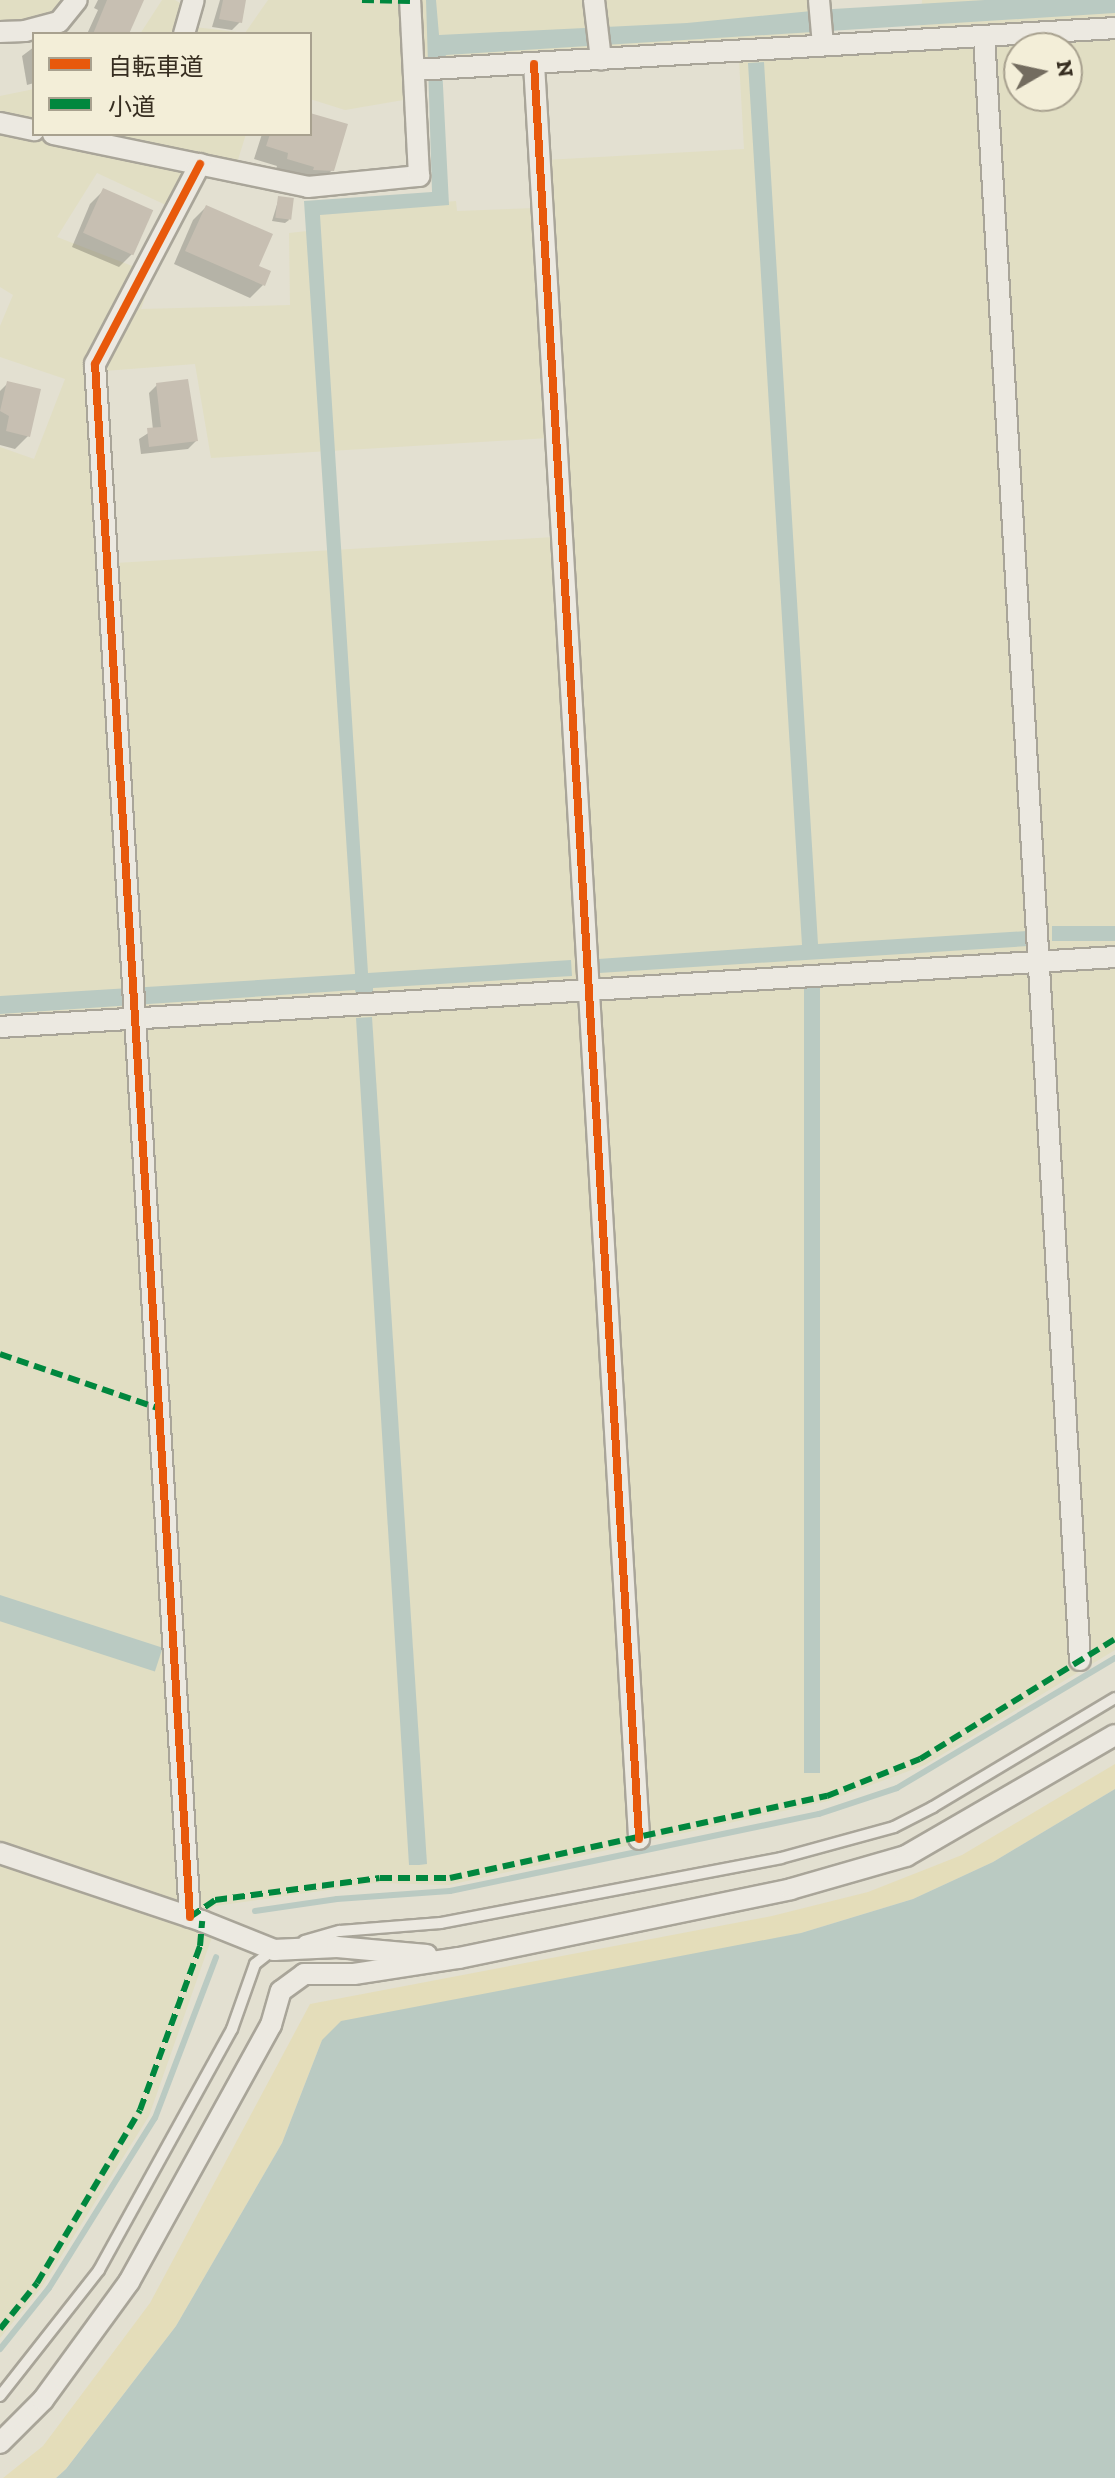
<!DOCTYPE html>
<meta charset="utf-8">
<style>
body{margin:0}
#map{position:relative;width:1115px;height:2478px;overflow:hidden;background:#e3e0d1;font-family:"Zilla Slab","Noto Sans JP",serif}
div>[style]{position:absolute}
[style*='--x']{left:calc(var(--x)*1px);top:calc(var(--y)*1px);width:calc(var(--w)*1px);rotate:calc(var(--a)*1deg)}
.farmland>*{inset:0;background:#e1dec3}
.sand>*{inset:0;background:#e4ddba}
.water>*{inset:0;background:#bacac2;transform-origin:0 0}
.shadow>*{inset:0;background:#0003}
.stream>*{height:6px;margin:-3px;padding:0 3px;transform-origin:3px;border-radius:3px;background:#bacac2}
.building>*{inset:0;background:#c7bfb2;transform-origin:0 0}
.roads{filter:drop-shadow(2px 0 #a9a599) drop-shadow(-2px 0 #a9a599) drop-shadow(0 2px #a9a599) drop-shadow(0 -2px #a9a599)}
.lane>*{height:10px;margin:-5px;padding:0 5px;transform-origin:5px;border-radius:5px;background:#ece9e1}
.street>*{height:20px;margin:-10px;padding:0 10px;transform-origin:10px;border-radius:10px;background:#ece9e1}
.quiet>*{height:6px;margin-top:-3px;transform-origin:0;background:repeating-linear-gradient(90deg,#00873e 0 12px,transparent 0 18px)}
.cycleway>*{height:8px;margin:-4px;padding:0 4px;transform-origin:4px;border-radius:4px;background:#e8590c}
span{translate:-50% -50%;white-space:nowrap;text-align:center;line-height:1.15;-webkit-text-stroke:8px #f3eed8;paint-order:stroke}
.legend{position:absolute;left:32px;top:32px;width:280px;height:104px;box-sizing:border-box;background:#f3eed8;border:2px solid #a8a18f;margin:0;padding:10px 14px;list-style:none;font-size:24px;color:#372e21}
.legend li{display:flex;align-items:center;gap:16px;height:40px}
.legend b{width:40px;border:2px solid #a8a18f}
.north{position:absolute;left:1003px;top:32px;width:80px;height:80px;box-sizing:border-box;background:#f3eed8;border:2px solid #a8a18f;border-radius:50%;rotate:81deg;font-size:22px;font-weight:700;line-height:32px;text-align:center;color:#372e21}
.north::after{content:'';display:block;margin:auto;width:28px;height:36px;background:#736c5f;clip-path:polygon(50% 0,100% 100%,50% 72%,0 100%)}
</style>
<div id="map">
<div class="farmland">
<div style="clip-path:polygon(0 0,71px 0,53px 19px,0 25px)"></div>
<div style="clip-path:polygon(162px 0,175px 0,185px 6px,178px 25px,245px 33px,268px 0,812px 0,815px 37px,421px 62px,421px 97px,345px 110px,310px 99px,310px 34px,140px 34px)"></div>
<div style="clip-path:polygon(922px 0,1115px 0,1115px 17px,920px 29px)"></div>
<div style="clip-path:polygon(evenodd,1115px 35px,1115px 1650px,925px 1765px,828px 1801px,449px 1885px,376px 1883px,215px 1906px,203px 1915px,212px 1937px,149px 2116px,42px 2287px,0 2338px,0 447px,34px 459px,65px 379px,0 357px,0 326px,13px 295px,0 287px,0 96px,34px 89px,34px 134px,246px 134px,237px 163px,195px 159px,168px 206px,97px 173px,57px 237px,153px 274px,141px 309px,290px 305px,289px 233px,316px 230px,317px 213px,456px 201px,457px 211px,535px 208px,545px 160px,744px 149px,739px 60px,1115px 35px,1019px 48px,1067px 48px,1067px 96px,1019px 96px,1019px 48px,1115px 35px,195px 364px,211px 458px,549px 438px,554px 537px,115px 563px,104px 371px,195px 364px)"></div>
</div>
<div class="sand">
<div style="clip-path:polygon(1115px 1764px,1115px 1789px,993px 1862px,913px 1899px,801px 1933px,322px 2040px,282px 2143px,176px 2326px,66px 2469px,56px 2478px,3px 2478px,43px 2446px,150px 2303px,310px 2004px,772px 1916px,868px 1892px,962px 1855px)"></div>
</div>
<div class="water">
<div style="clip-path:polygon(426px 0,436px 0,439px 35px,687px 23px,833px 9px,985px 0,1115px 0,1115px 13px,446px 55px,442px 66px,449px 205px,320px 215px,368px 973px,571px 960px,572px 976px,373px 988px,373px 992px,356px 994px,355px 990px,0 1014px,0 996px,355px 974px,304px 201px,432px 192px)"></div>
<div style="clip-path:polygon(764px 62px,818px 944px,1027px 931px,1028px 946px,599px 973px,598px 959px,802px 945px,748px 63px)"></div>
<div style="left:1115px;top:926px;width:15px;height:63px;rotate:90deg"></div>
<div style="left:804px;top:986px;width:16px;height:787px"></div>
<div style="clip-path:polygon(372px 1017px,427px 1864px,419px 1865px,409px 1865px,356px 1018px)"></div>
<div style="left:0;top:1595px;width:171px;height:25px;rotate:18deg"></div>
<div style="clip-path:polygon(1115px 1789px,1115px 2478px,56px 2478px,66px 2469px,176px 2326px,282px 2143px,322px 2040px,341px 2021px,801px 1933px,913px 1899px,993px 1862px)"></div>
</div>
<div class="shadow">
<div style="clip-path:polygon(98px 0,142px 0,127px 34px,87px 34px,98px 10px,94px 8px)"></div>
<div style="clip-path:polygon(220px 0,244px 0,240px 22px,232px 30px,212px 27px)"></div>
<div style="clip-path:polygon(34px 47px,34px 83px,27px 85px,22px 56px)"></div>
<div style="clip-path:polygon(310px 115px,332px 170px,319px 184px,275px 172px,277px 166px,254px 159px,262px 134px,310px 134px)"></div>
<div style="clip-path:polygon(103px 191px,132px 254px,119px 267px,72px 247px,90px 204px)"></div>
<div style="clip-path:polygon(279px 198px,289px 220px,285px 223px,272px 221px)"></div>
<div style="clip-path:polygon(206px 207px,256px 267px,263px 285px,250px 298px,174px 264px,193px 220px)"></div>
<div style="clip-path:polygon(8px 383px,28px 436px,15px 449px,0 445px,0 391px)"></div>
<div style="clip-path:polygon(157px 385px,196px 441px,188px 449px,141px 454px,139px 439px,153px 430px,149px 393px)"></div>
</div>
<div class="stream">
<div style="--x:255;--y:1911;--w:83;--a:-8.3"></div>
<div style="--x:337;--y:1899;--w:113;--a:-4"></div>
<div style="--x:450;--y:1891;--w:377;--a:-11.8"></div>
<div style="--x:819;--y:1814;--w:82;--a:-18.4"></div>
<div style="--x:897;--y:1788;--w:254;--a:-30.8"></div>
<div style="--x:0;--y:2349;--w:78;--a:-51.2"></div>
<div style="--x:49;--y:2288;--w:200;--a:-58.1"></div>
<div style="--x:155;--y:2118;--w:172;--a:-69.2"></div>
</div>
<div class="building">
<div style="clip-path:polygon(107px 0,144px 0,129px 34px,93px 34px)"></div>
<div style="clip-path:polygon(223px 0,246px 0,242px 23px,219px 19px)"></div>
<div style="clip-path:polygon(310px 113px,348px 124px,334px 171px,313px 170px,314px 167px,287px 159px,288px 153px,266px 146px,270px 134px,310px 134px)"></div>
<div style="left:103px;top:188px;width:55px;height:49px;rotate:24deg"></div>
<div style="left:278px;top:196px;width:16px;height:22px;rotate:7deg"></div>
<div style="clip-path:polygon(206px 205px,273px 234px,259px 266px,271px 271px,265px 286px,185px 251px)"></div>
<div style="clip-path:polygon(188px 379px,198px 441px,149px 447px,147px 428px,161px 427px,156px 383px)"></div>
<div style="clip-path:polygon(7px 381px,41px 389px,30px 437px,6px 431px,9px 416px,0 411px)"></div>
</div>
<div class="roads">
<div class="lane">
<div style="--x:304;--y:1941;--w:37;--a:-16"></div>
<div style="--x:340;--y:1931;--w:101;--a:-4.5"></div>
<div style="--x:441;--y:1923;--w:346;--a:-10.8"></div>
<div style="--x:781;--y:1858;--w:117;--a:-15.3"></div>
<div style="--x:894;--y:1827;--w:44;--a:-27.1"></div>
<div style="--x:933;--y:1807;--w:212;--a:-30.9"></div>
<div style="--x:0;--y:2396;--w:160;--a:-51.8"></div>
<div style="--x:99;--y:2270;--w:275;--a:-61.1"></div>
<div style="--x:232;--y:2029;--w:69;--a:-70.5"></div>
<div style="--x:255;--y:1964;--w:23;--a:-38"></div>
</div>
<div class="street">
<div style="--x:594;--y:0;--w:60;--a:83.3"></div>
<div style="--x:819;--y:0;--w:45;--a:84.9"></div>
<div style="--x:0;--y:32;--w:25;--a:-2"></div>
<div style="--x:25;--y:31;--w:35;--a:-15"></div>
<div style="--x:59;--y:22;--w:28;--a:-51"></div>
<div style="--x:184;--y:34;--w:35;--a:-74"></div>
<div style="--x:984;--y:36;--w:1627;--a:86.62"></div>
<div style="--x:534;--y:64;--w:1778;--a:86.61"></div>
<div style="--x:415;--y:70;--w:701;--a:-3.43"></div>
<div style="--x:0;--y:123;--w:35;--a:12"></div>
<div style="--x:53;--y:134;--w:260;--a:11.7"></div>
<div style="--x:308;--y:187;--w:112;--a:-5.7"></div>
<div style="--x:419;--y:176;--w:176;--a:-92.9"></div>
<div style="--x:0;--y:1027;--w:1117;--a:-3.59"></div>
<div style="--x:0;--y:1853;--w:213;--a:18.6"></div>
<div style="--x:202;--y:1921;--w:78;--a:21.9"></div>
<div style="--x:274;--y:1950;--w:63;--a:-2.7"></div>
<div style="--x:337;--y:1947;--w:90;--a:5.1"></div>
<div style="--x:190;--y:1917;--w:1556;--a:-93.5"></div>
<div style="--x:95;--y:364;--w:226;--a:-62.3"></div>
<div style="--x:0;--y:2443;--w:61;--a:-45"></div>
<div style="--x:43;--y:2400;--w:146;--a:-53.9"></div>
<div style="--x:129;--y:2282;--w:294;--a:-61.1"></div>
<div style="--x:271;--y:2025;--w:35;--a:-74"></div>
<div style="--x:281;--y:1991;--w:29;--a:-36"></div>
<div style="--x:304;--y:1974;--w:50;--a:0"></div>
<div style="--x:354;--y:1974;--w:106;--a:-8.7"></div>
<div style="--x:459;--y:1958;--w:339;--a:-11.7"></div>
<div style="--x:791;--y:1889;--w:120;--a:-16"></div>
<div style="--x:906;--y:1856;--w:241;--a:-30.1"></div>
</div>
</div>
<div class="quiet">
<div style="--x:362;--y:0;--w:48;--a:1.2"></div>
<div style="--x:0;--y:1354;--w:167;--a:18.9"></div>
<div style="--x:190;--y:1917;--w:30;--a:-34"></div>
<div style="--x:215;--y:1900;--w:166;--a:-7.6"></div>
<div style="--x:380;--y:1878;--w:70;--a:0"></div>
<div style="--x:450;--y:1878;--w:386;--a:-12.3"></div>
<div style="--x:827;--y:1796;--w:100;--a:-21.7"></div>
<div style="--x:920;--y:1759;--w:229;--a:-31.6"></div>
<div style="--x:0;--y:2329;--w:59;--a:-51.2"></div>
<div style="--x:37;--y:2283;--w:201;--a:-59.2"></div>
<div style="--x:140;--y:2110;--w:175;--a:-69.9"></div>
<div style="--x:200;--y:1946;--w:25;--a:-85"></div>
</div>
<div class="cycleway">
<div style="--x:534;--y:64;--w:1778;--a:86.61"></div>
<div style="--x:190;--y:1917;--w:1556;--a:-93.5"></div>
<div style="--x:95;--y:364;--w:226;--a:-62.3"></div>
</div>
<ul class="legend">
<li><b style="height:10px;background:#e8590c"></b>自転車道</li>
<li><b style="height:10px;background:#00873e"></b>小道</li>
</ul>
<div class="north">N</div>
</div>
